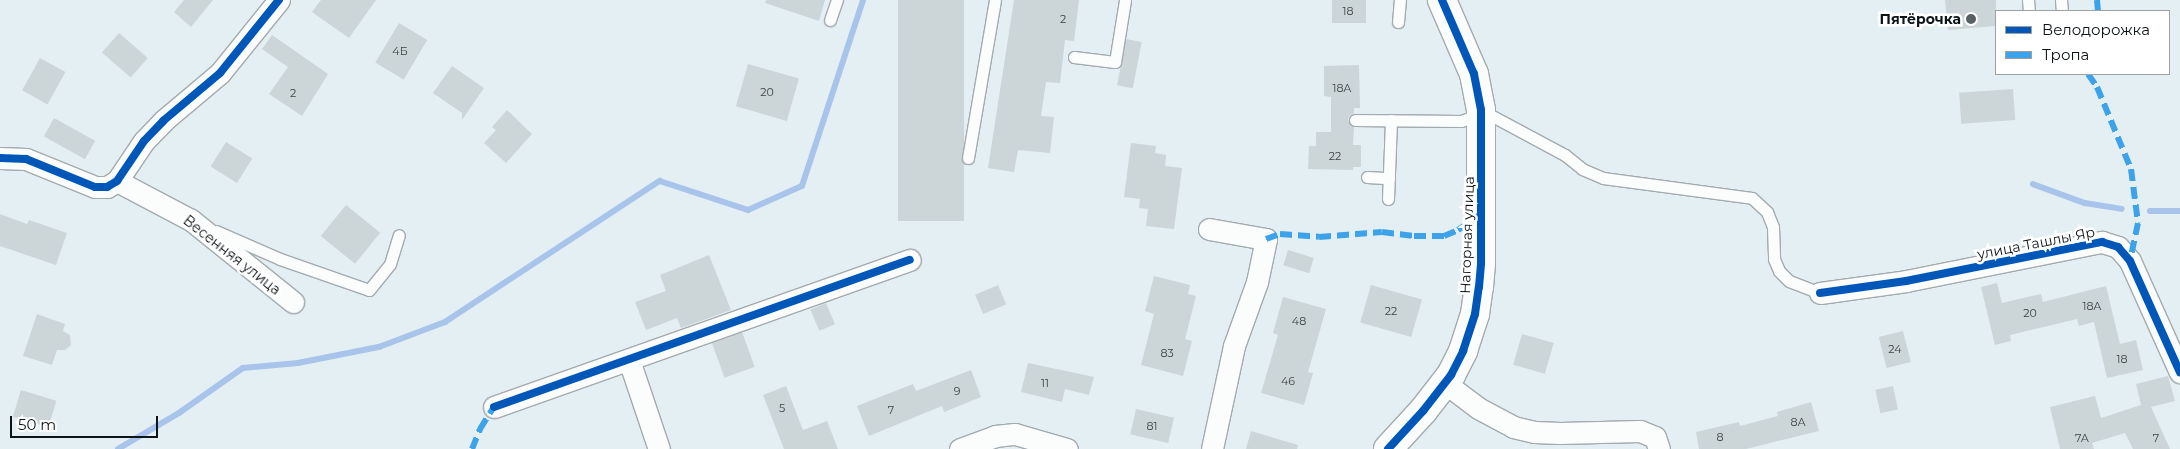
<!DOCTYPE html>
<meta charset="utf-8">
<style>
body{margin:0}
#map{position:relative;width:2180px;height:449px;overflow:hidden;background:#e4eff4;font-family:Montserrat,sans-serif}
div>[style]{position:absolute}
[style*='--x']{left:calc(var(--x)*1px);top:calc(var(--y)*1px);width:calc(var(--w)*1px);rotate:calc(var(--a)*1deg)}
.stream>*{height:5.5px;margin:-2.75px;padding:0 2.75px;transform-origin:2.75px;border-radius:2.75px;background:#a9c4ea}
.building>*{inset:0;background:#ccd5d8;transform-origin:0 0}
.roads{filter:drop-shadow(1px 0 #a3abae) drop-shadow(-1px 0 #a3abae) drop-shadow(0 1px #a3abae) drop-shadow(0 -1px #a3abae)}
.service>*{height:11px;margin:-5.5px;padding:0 5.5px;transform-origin:5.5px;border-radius:5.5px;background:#fbfdfd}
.minor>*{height:21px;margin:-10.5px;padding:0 10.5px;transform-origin:10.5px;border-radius:10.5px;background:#fbfdfd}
.tertiary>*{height:28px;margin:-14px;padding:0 14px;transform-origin:14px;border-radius:14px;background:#fbfdfd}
.quiet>*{height:6px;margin-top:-3px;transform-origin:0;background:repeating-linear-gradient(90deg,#3ca2ea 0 12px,transparent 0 18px)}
.cycleway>*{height:8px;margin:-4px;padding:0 4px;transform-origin:4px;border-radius:4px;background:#0057b8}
.dots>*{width:14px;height:14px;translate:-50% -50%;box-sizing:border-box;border:2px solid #fff;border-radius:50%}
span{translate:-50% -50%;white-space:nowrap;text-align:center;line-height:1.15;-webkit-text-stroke:5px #fff;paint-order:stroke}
.number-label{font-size:11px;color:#3d4447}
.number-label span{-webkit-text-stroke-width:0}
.poi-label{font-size:14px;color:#0d1417;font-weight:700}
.right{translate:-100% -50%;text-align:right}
.street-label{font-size:14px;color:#0d1417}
.legend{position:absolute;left:1995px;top:10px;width:175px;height:65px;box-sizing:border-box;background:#fff;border:1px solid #9ea1a2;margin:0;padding:6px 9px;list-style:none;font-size:15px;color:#0d1417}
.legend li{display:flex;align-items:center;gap:10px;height:25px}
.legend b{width:25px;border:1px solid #9ea1a2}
.scale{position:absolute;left:10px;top:416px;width:148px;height:22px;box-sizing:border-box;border:2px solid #0d1417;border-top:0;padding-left:6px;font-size:15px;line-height:18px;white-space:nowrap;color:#0d1417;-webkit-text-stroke:4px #fff;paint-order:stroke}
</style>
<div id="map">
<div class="stream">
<div style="--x:2033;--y:184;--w:55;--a:20.1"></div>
<div style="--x:2085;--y:203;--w:37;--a:9"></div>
<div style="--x:2150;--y:211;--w:30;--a:0"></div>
<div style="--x:118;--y:449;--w:71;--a:-30.5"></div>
<div style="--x:179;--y:413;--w:78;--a:-35.1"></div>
<div style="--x:243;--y:368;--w:55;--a:-5.2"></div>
<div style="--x:298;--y:363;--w:83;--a:-11.2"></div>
<div style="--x:379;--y:347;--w:71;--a:-20.7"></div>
<div style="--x:445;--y:322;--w:257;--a:-33.3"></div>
<div style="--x:660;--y:181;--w:93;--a:18.2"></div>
<div style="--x:748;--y:210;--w:59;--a:-24"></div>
<div style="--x:802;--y:186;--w:196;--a:-71.8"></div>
</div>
<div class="building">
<div style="clip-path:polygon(184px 0,213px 0,191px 27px,174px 12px)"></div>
<div style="clip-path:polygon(321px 0,376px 0,349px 38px,312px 12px)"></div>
<div style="clip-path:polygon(766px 0,825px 0,819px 21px,765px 3px)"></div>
<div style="left:898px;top:0;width:66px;height:221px"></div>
<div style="clip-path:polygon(1014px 0,1079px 0,1074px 41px,1065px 40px,1060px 83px,1046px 82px,1041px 116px,1054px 117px,1050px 153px,1018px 150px,1014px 172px,988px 168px)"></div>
<div style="left:1332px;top:0;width:34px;height:23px"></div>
<div style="clip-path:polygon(1945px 0,1996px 0,1996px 26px,1948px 30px)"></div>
<div style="left:399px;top:23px;width:33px;height:46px;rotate:31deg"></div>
<div style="left:119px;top:33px;width:38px;height:26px;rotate:41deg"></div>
<div style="clip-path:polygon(272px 35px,328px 74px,302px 116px,269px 94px,288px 67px,262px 49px)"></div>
<div style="left:1126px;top:39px;width:16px;height:47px;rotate:11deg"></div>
<div style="left:40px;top:58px;width:29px;height:37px;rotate:29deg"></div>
<div style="left:748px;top:64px;width:53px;height:44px;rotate:16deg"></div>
<div style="clip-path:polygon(1359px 65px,1360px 108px,1354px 108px,1354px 113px,1349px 116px,1348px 120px,1354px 127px,1353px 145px,1361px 145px,1361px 167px,1353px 167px,1353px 170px,1308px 169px,1309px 146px,1316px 146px,1316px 132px,1331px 132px,1331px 97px,1324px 96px,1324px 66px)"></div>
<div style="clip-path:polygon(452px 66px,484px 88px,462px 120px,462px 113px,433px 93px)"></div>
<div style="left:2013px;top:89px;width:31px;height:54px;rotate:86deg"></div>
<div style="clip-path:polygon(507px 110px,532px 134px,506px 163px,484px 143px,496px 130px,492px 127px)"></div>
<div style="left:54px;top:118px;width:47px;height:21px;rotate:29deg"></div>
<div style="left:226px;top:142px;width:31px;height:29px;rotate:32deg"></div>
<div style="clip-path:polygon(1131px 143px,1156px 146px,1155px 153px,1166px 155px,1165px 166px,1182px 168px,1174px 229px,1146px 226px,1148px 209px,1139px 208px,1140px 199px,1124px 197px)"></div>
<div style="left:346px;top:205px;width:44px;height:40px;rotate:39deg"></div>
<div style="clip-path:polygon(0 214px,27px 224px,29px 220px,67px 233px,56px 265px,0 246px)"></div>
<div style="left:1288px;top:250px;width:27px;height:16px;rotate:17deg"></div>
<div style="clip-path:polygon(709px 255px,731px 310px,681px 328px,677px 318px,646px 330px,635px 302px,666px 291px,660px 275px)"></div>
<div style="clip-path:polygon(1154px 276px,1190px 285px,1188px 294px,1196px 296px,1185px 339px,1192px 341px,1183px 376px,1141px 365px,1154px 314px,1145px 311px)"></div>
<div style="clip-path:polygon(1997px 283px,2002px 303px,2041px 294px,2043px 302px,2106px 286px,2120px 344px,2136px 340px,2143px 370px,2107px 378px,2094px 322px,2079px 326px,2077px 319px,2010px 335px,2011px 341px,1995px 345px,1981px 287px)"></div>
<div style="left:998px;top:285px;width:21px;height:25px;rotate:67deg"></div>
<div style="left:1371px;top:285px;width:53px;height:39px;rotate:16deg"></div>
<div style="clip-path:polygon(1283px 297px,1326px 309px,1308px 372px,1313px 373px,1304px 405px,1261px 393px,1278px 335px,1273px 333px)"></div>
<div style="left:826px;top:303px;width:23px;height:17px;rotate:67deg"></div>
<div style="clip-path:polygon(37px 314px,65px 324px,63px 331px,70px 335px,71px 345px,65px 350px,57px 350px,52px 365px,23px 356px)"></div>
<div style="left:1903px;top:331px;width:32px;height:25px;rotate:76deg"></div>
<div style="left:742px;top:332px;width:37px;height:32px;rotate:70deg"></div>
<div style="left:1522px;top:334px;width:33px;height:32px;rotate:16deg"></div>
<div style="clip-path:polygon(1028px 363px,1094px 377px,1089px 395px,1065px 389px,1062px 402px,1021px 392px)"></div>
<div style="clip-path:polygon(971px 370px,981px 397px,944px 412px,942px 406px,869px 436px,857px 406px,913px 384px,916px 391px)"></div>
<div style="clip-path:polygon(2168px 376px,2175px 401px,2151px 407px,2170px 449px,2133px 449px,2125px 433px,2092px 443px,2094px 449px,2060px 449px,2050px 407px,2095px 396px,2101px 418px,2141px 405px,2136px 384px)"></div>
<div style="clip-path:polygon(786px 386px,803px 430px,827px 421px,838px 449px,784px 449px,763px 395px)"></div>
<div style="left:1893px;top:386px;width:24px;height:18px;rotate:78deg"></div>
<div style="left:21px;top:390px;width:37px;height:28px;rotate:17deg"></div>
<div style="clip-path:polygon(1811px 402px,1819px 431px,1746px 449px,1699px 449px,1696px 432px,1739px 422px,1740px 426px,1778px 416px,1777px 412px)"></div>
<div style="left:1136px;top:409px;width:39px;height:26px;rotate:13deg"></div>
<div style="clip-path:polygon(1251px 431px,1298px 445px,1297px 449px,1246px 449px)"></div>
</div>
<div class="roads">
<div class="service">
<div style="--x:2028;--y:0;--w:11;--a:85"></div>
<div style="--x:2061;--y:0;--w:11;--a:85"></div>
<div style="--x:830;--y:20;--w:21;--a:-71"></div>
<div style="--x:1398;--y:22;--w:22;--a:-85"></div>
<div style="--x:1074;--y:57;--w:41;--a:7"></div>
<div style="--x:1115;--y:62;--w:63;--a:-80.8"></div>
<div style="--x:1355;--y:120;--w:106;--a:0.5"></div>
<div style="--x:1461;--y:121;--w:12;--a:-20"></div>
<div style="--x:1472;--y:117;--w:11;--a:-38"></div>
<div style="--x:1481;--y:110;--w:95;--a:28.2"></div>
<div style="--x:1565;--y:155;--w:22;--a:39"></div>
<div style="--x:1582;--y:169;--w:23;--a:23"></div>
<div style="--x:1603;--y:178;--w:150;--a:7.6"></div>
<div style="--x:1752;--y:198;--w:21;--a:43"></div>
<div style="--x:1767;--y:212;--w:16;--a:68"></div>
<div style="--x:1773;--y:227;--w:32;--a:88"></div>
<div style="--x:1774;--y:259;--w:13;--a:67"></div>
<div style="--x:1779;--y:271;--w:14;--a:45"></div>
<div style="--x:1789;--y:281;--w:33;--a:21"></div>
<div style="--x:968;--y:158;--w:160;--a:-80.3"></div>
<div style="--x:1367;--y:177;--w:22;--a:3"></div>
<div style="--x:1388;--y:199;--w:79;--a:-87.8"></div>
<div style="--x:216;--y:231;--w:70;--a:23.6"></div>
<div style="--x:280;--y:259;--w:94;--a:19.2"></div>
<div style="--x:369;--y:290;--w:33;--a:-51"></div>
<div style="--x:390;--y:264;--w:30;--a:-73"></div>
</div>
<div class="minor">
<div style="--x:0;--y:158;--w:26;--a:2"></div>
<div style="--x:26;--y:159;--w:74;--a:22.1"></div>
<div style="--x:95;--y:187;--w:12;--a:0"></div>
<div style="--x:107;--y:187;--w:12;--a:-31"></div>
<div style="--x:117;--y:181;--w:48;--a:-56"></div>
<div style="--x:144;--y:141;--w:28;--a:-46"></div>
<div style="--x:163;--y:121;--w:75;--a:-40.1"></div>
<div style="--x:220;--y:73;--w:94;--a:-51.1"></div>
<div style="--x:117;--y:181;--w:84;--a:27.8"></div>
<div style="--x:191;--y:220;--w:131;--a:38.8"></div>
<div style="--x:1209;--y:229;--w:58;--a:10"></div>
<div style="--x:1266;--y:239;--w:44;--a:101.8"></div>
<div style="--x:1257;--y:282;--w:68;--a:109.8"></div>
<div style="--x:1234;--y:346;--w:105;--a:102.1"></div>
<div style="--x:1820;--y:293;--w:87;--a:-7.9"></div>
<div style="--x:1906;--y:281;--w:200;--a:-11.3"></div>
<div style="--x:2102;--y:242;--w:17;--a:17"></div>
<div style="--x:2118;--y:247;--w:18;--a:49"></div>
<div style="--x:2130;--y:261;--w:122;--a:65.8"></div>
<div style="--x:629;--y:360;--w:94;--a:71.4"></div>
<div style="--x:1445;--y:383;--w:41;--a:37.1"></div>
<div style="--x:1478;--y:408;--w:40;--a:28"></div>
<div style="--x:1513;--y:427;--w:22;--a:13"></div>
<div style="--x:1534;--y:432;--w:26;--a:2"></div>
<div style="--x:1560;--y:433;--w:80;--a:-1.4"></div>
<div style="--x:1640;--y:431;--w:16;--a:22"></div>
<div style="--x:1655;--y:437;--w:13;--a:72"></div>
<div style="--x:494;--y:407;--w:441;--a:-19.5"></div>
<div style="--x:960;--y:449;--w:37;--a:-20"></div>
<div style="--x:995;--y:436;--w:20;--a:-6"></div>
<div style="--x:1015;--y:434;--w:54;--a:16.1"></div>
</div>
<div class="tertiary">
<div style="--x:1388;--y:449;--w:52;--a:-47.4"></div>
<div style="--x:1423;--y:411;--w:46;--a:-52.1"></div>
<div style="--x:1451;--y:375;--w:27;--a:-63"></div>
<div style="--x:1463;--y:351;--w:39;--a:-72"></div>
<div style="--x:1475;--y:314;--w:27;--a:-82"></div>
<div style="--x:1479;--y:287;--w:24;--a:-85"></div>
<div style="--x:1481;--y:263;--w:153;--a:-90"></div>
<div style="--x:1481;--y:110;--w:37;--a:-101"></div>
<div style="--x:1474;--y:74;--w:81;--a:-113.4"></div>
</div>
</div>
<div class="quiet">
<div style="--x:2097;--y:0;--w:11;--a:85"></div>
<div style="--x:2088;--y:74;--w:16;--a:55"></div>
<div style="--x:2097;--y:87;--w:89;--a:67.5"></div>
<div style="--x:2131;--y:169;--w:54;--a:82.6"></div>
<div style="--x:2138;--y:223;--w:39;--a:102"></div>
<div style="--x:1266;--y:239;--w:15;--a:-20"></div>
<div style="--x:1280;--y:234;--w:39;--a:4"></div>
<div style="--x:1319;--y:237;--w:63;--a:-4.5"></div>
<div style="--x:1382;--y:232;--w:32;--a:7"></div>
<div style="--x:1414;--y:236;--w:30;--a:0"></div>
<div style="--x:1444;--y:236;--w:15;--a:-23"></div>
<div style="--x:1458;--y:230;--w:28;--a:-35"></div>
<div style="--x:472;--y:449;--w:22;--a:-68"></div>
<div style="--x:480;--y:429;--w:26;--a:-58"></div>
</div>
<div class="cycleway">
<div style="--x:0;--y:158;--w:26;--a:2"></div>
<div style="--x:26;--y:159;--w:74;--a:22.1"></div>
<div style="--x:95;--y:187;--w:12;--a:0"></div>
<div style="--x:107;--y:187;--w:12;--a:-31"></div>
<div style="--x:117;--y:181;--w:48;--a:-56"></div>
<div style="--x:144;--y:141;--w:28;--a:-46"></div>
<div style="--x:163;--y:121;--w:75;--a:-40.1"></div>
<div style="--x:220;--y:73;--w:94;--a:-51.1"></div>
<div style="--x:1820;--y:293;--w:87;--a:-7.9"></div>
<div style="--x:1906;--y:281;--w:200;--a:-11.3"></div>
<div style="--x:2102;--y:242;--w:17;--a:17"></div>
<div style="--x:2118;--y:247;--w:18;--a:49"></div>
<div style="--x:2130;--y:261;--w:122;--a:65.8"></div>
<div style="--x:494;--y:407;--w:441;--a:-19.5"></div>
<div style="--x:1388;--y:449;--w:52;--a:-47.4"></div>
<div style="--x:1423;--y:411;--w:46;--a:-52.1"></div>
<div style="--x:1451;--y:375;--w:27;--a:-63"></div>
<div style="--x:1463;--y:351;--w:39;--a:-72"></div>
<div style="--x:1475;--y:314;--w:27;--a:-82"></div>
<div style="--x:1479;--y:287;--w:24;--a:-85"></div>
<div style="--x:1481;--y:263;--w:153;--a:-90"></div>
<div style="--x:1481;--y:110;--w:37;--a:-101"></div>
<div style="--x:1474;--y:74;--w:81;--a:-113.4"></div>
</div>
<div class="dots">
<div style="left:1971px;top:19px;background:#586164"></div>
</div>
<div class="number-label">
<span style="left:1348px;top:11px">18</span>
<span style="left:1063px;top:19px">2</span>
<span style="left:400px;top:51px">4Б</span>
<span style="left:1342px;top:88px">18А</span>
<span style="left:767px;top:92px">20</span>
<span style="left:293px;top:93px">2</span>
<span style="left:1335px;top:156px">22</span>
<span style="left:2092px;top:306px">18А</span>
<span style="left:1391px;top:311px">22</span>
<span style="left:2030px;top:313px">20</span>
<span style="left:1299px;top:321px">48</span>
<span style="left:1895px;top:349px">24</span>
<span style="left:1167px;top:353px">83</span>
<span style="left:2122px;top:359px">18</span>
<span style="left:1288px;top:381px">46</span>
<span style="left:1045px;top:383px">11</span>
<span style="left:957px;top:391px">9</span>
<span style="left:782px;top:408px">5</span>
<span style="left:891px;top:410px">7</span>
<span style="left:1798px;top:422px">8А</span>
<span style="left:1152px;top:426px">81</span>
<span style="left:1720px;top:437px">8</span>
<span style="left:2082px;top:438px">7А</span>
<span style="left:2156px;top:438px">7</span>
</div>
<div class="poi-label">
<span class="right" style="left:1961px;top:19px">Пятёрочка</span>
</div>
<div class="street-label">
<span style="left:1467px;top:235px;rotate:-88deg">Нагорная улица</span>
<span style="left:2036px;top:243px;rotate:-11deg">улица Ташлы Яр</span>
<span style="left:232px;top:255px;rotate:38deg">Весенняя улица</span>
</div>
<ul class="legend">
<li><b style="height:6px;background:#0057b8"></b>Велодорожка</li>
<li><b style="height:6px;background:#3ca2ea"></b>Тропа</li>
</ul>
<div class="scale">50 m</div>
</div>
